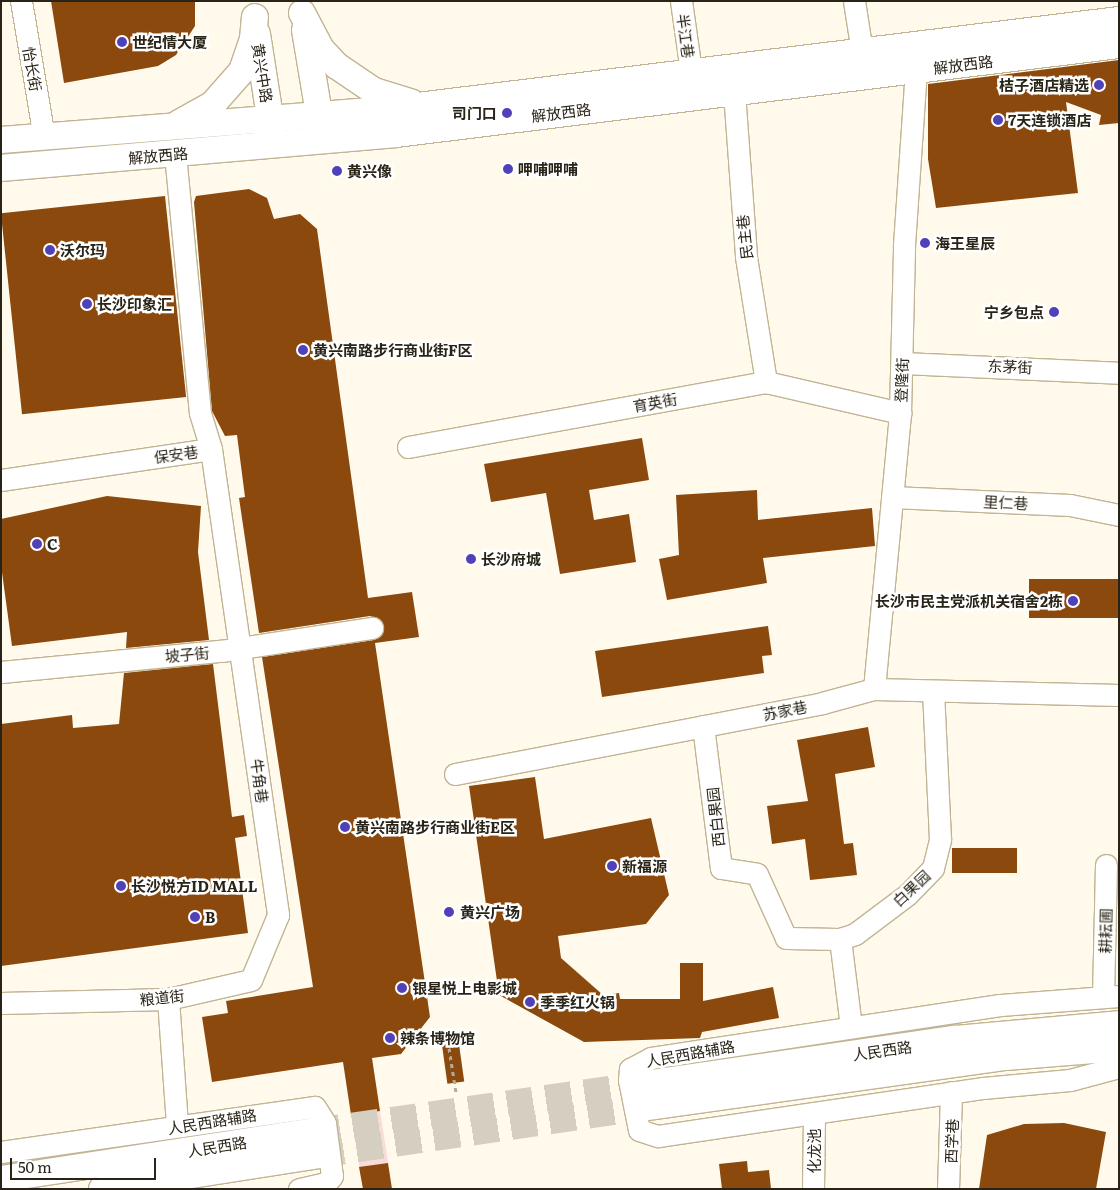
<!DOCTYPE html>
<meta charset="utf-8">
<style>
body{margin:0}
#map{position:relative;width:1120px;height:1190px;overflow:hidden;background:#fffaec;font-family:Literata,"Noto Sans SC",serif}
div>[style]{position:absolute}
[style*='--x']{left:calc(var(--x)*1px);top:calc(var(--y)*1px);width:calc(var(--w)*1px);rotate:calc(var(--a)*1deg)}
.green>*{inset:0;background:#f9dbd9;transform-origin:0 0}
.building>*{inset:0;background:#8b490d;transform-origin:0 0}
.major-tunnel>*{height:26px;margin-top:-13px;transform-origin:0;background:repeating-linear-gradient(90deg,#d4cfc1 0 26px,transparent 0 39px)}
.path>*{height:3px;margin-top:-1.5px;transform-origin:0;background:repeating-linear-gradient(90deg,#b0ab9d 0 4px,transparent 0 8px)}
.roads{filter:drop-shadow(1px 0 #c1b493) drop-shadow(-1px 0 #c1b493) drop-shadow(0 1px #c1b493) drop-shadow(0 -1px #c1b493)}
.minor>*{height:21px;margin:-10.5px;padding:0 10.5px;transform-origin:10.5px;border-radius:10.5px;background:#fff}
.major>*{height:26px;margin:-13px;padding:0 13px;transform-origin:13px;border-radius:13px;background:#fff}
.dots>*{width:14px;height:14px;translate:-50% -50%;box-sizing:border-box;border:2px solid #fff;border-radius:50%}
span{translate:-50% -50%;white-space:nowrap;text-align:center;line-height:1.15;-webkit-text-stroke:5px #fff;paint-order:stroke}
.street-label{font-size:15px;color:#292417}
.poi-label{font-size:15px;color:#292417;font-weight:700}
.left{translate:0 -50%;text-align:left}
.right{translate:-100% -50%;text-align:right}
.frame{position:absolute;inset:0;border:2px solid #292417;pointer-events:none}
.scale{position:absolute;left:10px;top:1158px;width:146px;height:22px;box-sizing:border-box;border:2px solid #292417;border-top:0;padding-left:6px;font-size:15px;line-height:18px;white-space:nowrap;color:#292417;-webkit-text-stroke:4px #fff;paint-order:stroke}
</style>
<div id="map">
<div class="green">
<div style="left:380px;top:1111px;width:53px;height:29px;rotate:81deg"></div>
</div>
<div class="building">
<div style="clip-path:polygon(51px 1px,195px 1px,195px 26px,176px 55px,158px 66px,64px 83px)"></div>
<div style="clip-path:polygon(1119px 60px,1119px 123px,1099px 125px,1101px 115px,1066px 102px,1078px 193px,936px 208px,928px 159px,928px 84px)"></div>
<div style="clip-path:polygon(249px 189px,267px 198px,274px 219px,300px 214px,317px 229px,368px 598px,412px 592px,419px 637px,375px 643px,430px 1017px,401px 1054px,372px 1058px,380px 1111px,351px 1115px,343px 1062px,212px 1082px,202px 1017px,228px 1013px,226px 1001px,313px 987px,262px 657px,374px 640px,384px 627px,381px 620px,370px 616px,259px 633px,239px 498px,245px 497px,237px 435px,225px 436px,212px 411px,194px 202px,196px 196px)"></div>
<div style="left:165px;top:196px;width:202px;height:165px;rotate:84deg"></div>
<div style="clip-path:polygon(642px 438px,649px 480px,589px 490px,594px 520px,629px 514px,636px 562px,560px 574px,546px 493px,491px 502px,484px 464px)"></div>
<div style="clip-path:polygon(757px 490px,758px 520px,872px 508px,875px 546px,763px 558px,767px 583px,667px 600px,659px 559px,679px 555px,676px 495px)"></div>
<div style="clip-path:polygon(107px 496px,201px 506px,198px 552px,209px 640px,126px 648px,127px 632px,12px 646px,1px 565px,1px 519px)"></div>
<div style="left:1119px;top:579px;width:39px;height:90px;rotate:90deg"></div>
<div style="clip-path:polygon(768px 626px,772px 655px,762px 656px,764px 673px,602px 697px,595px 651px)"></div>
<div style="clip-path:polygon(213px 664px,232px 817px,244px 815px,247px 836px,235px 838px,248px 933px,1px 966px,1px 724px,72px 715px,73px 728px,119px 724px,124px 673px)"></div>
<div style="clip-path:polygon(868px 727px,875px 767px,835px 774px,844px 844px,853px 843px,857px 875px,810px 880px,805px 839px,772px 844px,767px 806px,808px 801px,797px 740px)"></div>
<div style="clip-path:polygon(535px 777px,544px 839px,651px 818px,669px 895px,646px 924px,558px 936px,561px 958px,603px 995px,619px 993px,620px 999px,680px 999px,680px 963px,703px 963px,703px 1001px,773px 987px,779px 1018px,702px 1032px,700px 1038px,584px 1042px,499px 995px,469px 786px)"></div>
<div style="left:952px;top:848px;width:65px;height:25px"></div>
<div style="left:457px;top:1030px;width:52px;height:17px;rotate:82deg"></div>
<div style="clip-path:polygon(1064px 1123px,1106px 1132px,1096px 1189px,979px 1189px,987px 1135px,1024px 1124px)"></div>
<div style="clip-path:polygon(747px 1161px,748px 1172px,769px 1170px,771px 1189px,722px 1189px,719px 1164px)"></div>
<div style="clip-path:polygon(388px 1163px,392px 1189px,363px 1189px,359px 1167px)"></div>
</div>
<div class="major-tunnel">
<div style="--x:314;--y:1131;--w:334;--a:-8.1"></div>
<div style="--x:318;--y:1155;--w:334;--a:-8.3"></div>
</div>
<div class="path">
<div style="--x:449;--y:1048;--w:45;--a:81"></div>
</div>
<div class="roads">
<div class="minor">
<div style="--x:21;--y:1;--w:138;--a:80.4"></div>
<div style="--x:681;--y:1;--w:71;--a:81.9"></div>
<div style="--x:854;--y:1;--w:52;--a:81.1"></div>
<div style="--x:734;--y:92;--w:165;--a:85.8"></div>
<div style="--x:746;--y:257;--w:127;--a:80.9"></div>
<div style="--x:175;--y:154;--w:260;--a:84.5"></div>
<div style="--x:200;--y:413;--w:38;--a:73"></div>
<div style="--x:902;--y:363;--w:217;--a:2.6"></div>
<div style="--x:408;--y:447;--w:364;--a:-10.3"></div>
<div style="--x:766;--y:382;--w:138;--a:13"></div>
<div style="--x:1;--y:480;--w:212;--a:-8.4"></div>
<div style="--x:211;--y:449;--w:471;--a:81.8"></div>
<div style="--x:278;--y:915;--w:70;--a:112.6"></div>
<div style="--x:251;--y:980;--w:85;--a:167.1"></div>
<div style="--x:168;--y:999;--w:167;--a:178.6"></div>
<div style="--x:892;--y:497;--w:178;--a:2.6"></div>
<div style="--x:1070;--y:505;--w:50;--a:11.5"></div>
<div style="--x:1;--y:672;--w:221;--a:-5.5"></div>
<div style="--x:221;--y:651;--w:153;--a:-8.7"></div>
<div style="--x:874;--y:689;--w:277;--a:-84.6"></div>
<div style="--x:900;--y:413;--w:168;--a:-88.6"></div>
<div style="--x:904;--y:245;--w:175;--a:-86.1"></div>
<div style="--x:703;--y:726;--w:143;--a:82.8"></div>
<div style="--x:721;--y:868;--w:36;--a:9"></div>
<div style="--x:757;--y:874;--w:70;--a:65.6"></div>
<div style="--x:786;--y:938;--w:54;--a:1.1"></div>
<div style="--x:455;--y:774;--w:374;--a:-10.9"></div>
<div style="--x:822;--y:703;--w:54;--a:-15.1"></div>
<div style="--x:874;--y:689;--w:245;--a:1.4"></div>
<div style="--x:1119;--y:996;--w:119;--a:175.7"></div>
<div style="--x:1000;--y:1005;--w:353;--a:171.4"></div>
<div style="--x:651;--y:1058;--w:24;--a:152"></div>
<div style="--x:630;--y:1069;--w:11;--a:95"></div>
<div style="--x:629;--y:1080;--w:51;--a:78.7"></div>
<div style="--x:639;--y:1130;--w:20;--a:18"></div>
<div style="--x:658;--y:1136;--w:329;--a:-8.4"></div>
<div style="--x:983;--y:1088;--w:87;--a:-5.3"></div>
<div style="--x:1070;--y:1080;--w:51;--a:-14.9"></div>
<div style="--x:1103;--y:997;--w:132;--a:-88.7"></div>
<div style="--x:168;--y:999;--w:127;--a:85.9"></div>
<div style="--x:851;--y:1027;--w:89;--a:-97.1"></div>
<div style="--x:840;--y:939;--w:16;--a:-18"></div>
<div style="--x:855;--y:934;--w:66;--a:-37"></div>
<div style="--x:908;--y:894;--w:36;--a:-46"></div>
<div style="--x:933;--y:868;--w:30;--a:-76"></div>
<div style="--x:940;--y:839;--w:148;--a:-92.7"></div>
<div style="--x:1;--y:1152;--w:317;--a:-8.2"></div>
<div style="--x:315;--y:1107;--w:19;--a:58"></div>
<div style="--x:325;--y:1123;--w:53;--a:82.5"></div>
<div style="--x:332;--y:1176;--w:9;--a:131"></div>
<div style="--x:326;--y:1183;--w:28;--a:167"></div>
<div style="--x:813;--y:1189;--w:76;--a:-89.2"></div>
<div style="--x:948;--y:1189;--w:97;--a:-88.2"></div>
</div>
<div class="major">
<div style="--x:302;--y:13;--w:41;--a:62.2"></div>
<div style="--x:321;--y:49;--w:23;--a:47"></div>
<div style="--x:337;--y:66;--w:45;--a:34"></div>
<div style="--x:374;--y:91;--w:39;--a:17"></div>
<div style="--x:305;--y:30;--w:103;--a:80.5"></div>
<div style="--x:257;--y:34;--w:103;--a:81.1"></div>
<div style="--x:179;--y:123;--w:38;--a:-29"></div>
<div style="--x:212;--y:105;--w:45;--a:-48.6"></div>
<div style="--x:242;--y:71;--w:34;--a:-71"></div>
<div style="--x:253;--y:39;--w:22;--a:-85"></div>
<div style="--x:1;--y:140;--w:393;--a:-4.5"></div>
<div style="--x:393;--y:109;--w:731;--a:-6.99"></div>
<div style="--x:1;--y:168;--w:396;--a:-4.9"></div>
<div style="--x:396;--y:134;--w:728;--a:-7.02"></div>
<div style="--x:645;--y:1084;--w:313;--a:-8.3"></div>
<div style="--x:955;--y:1039;--w:165;--a:-5.2"></div>
<div style="--x:649;--y:1107;--w:360;--a:-8"></div>
<div style="--x:1006;--y:1057;--w:113;--a:-4.6"></div>
<div style="--x:1;--y:1179;--w:317;--a:-8.7"></div>
<div style="--x:102;--y:1189;--w:219;--a:-8.9"></div>
</div>
</div>
<div class="dots">
<div style="left:122px;top:42px;background:#5041b9"></div>
<div style="left:1099px;top:85px;background:#5041b9"></div>
<div style="left:507px;top:113px;background:#5041b9"></div>
<div style="left:998px;top:120px;background:#5041b9"></div>
<div style="left:508px;top:169px;background:#5041b9"></div>
<div style="left:337px;top:171px;background:#5041b9"></div>
<div style="left:925px;top:243px;background:#5041b9"></div>
<div style="left:50px;top:250px;background:#5041b9"></div>
<div style="left:87px;top:304px;background:#5041b9"></div>
<div style="left:1054px;top:312px;background:#5041b9"></div>
<div style="left:303px;top:350px;background:#5041b9"></div>
<div style="left:37px;top:544px;background:#5041b9"></div>
<div style="left:471px;top:559px;background:#5041b9"></div>
<div style="left:1073px;top:601px;background:#5041b9"></div>
<div style="left:345px;top:827px;background:#5041b9"></div>
<div style="left:612px;top:866px;background:#5041b9"></div>
<div style="left:121px;top:886px;background:#5041b9"></div>
<div style="left:449px;top:912px;background:#5041b9"></div>
<div style="left:195px;top:917px;background:#5041b9"></div>
<div style="left:402px;top:988px;background:#5041b9"></div>
<div style="left:530px;top:1002px;background:#5041b9"></div>
<div style="left:390px;top:1038px;background:#5041b9"></div>
</div>
<div class="street-label">
<span style="left:686px;top:36px;rotate:82deg">半江巷</span>
<span style="left:963px;top:64px;rotate:-7deg">解放西路</span>
<span style="left:33px;top:69px;rotate:80deg">怡长街</span>
<span style="left:263px;top:73px;rotate:81deg">黄兴中路</span>
<span style="left:561px;top:112px;rotate:-7deg">解放西路</span>
<span style="left:158px;top:155px;rotate:-5deg">解放西路</span>
<span style="left:744px;top:237px;rotate:-96deg">民主巷</span>
<span style="left:1010px;top:366px;rotate:2deg">东茅街</span>
<span style="left:901px;top:380px;rotate:-88deg">登隆街</span>
<span style="left:655px;top:402px;rotate:-10deg">育英街</span>
<span style="left:176px;top:454px;rotate:-8deg">保安巷</span>
<span style="left:1006px;top:502px;rotate:3deg">里仁巷</span>
<span style="left:187px;top:654px;rotate:-5deg">坡子街</span>
<span style="left:785px;top:710px;rotate:-11deg">苏家巷</span>
<span style="left:260px;top:781px;rotate:82deg">牛角巷</span>
<span style="left:715px;top:817px;rotate:-96deg">西白果园</span>
<span style="left:911px;top:888px;rotate:-43deg">白果园</span>
<span style="left:1105px;top:931px;rotate:-89deg">耕耘圃</span>
<span style="left:162px;top:997px;rotate:-6deg">粮道街</span>
<span style="left:882px;top:1050px;rotate:-8deg">人民西路</span>
<span style="left:690px;top:1053px;rotate:-10deg">人民西路辅路</span>
<span style="left:212px;top:1121px;rotate:-9deg">人民西路辅路</span>
<span style="left:951px;top:1141px;rotate:-88deg">西学巷</span>
<span style="left:217px;top:1146px;rotate:-9deg">人民西路</span>
<span style="left:814px;top:1151px;rotate:-90deg">化龙池</span>
</div>
<div class="poi-label">
<span class="left" style="left:132px;top:42px">世纪情大厦</span>
<span class="right" style="left:1089px;top:85px">桔子酒店精选</span>
<span class="right" style="left:497px;top:113px">司门口</span>
<span class="left" style="left:1008px;top:120px">7天连锁酒店</span>
<span class="left" style="left:518px;top:169px">呷哺呷哺</span>
<span class="left" style="left:347px;top:171px">黄兴像</span>
<span class="left" style="left:935px;top:243px">海王星辰</span>
<span class="left" style="left:60px;top:250px">沃尔玛</span>
<span class="left" style="left:97px;top:304px">长沙印象汇</span>
<span class="right" style="left:1044px;top:312px">宁乡包点</span>
<span class="left" style="left:313px;top:350px">黄兴南路步行商业街F区</span>
<span class="left" style="left:47px;top:544px">C</span>
<span class="left" style="left:481px;top:559px">长沙府城</span>
<span class="right" style="left:1063px;top:601px">长沙市民主党派机关宿舍2栋</span>
<span class="left" style="left:355px;top:827px">黄兴南路步行商业街E区</span>
<span class="left" style="left:622px;top:866px">新福源</span>
<span class="left" style="left:131px;top:886px">长沙悦方ID MALL</span>
<span class="left" style="left:460px;top:912px">黄兴广场</span>
<span class="left" style="left:205px;top:917px">B</span>
<span class="left" style="left:412px;top:988px">银星悦上电影城</span>
<span class="left" style="left:540px;top:1002px">季季红火锅</span>
<span class="left" style="left:400px;top:1038px">辣条博物馆</span>
</div>
<div class="frame"></div>
<div class="scale">50 m</div>
</div>
